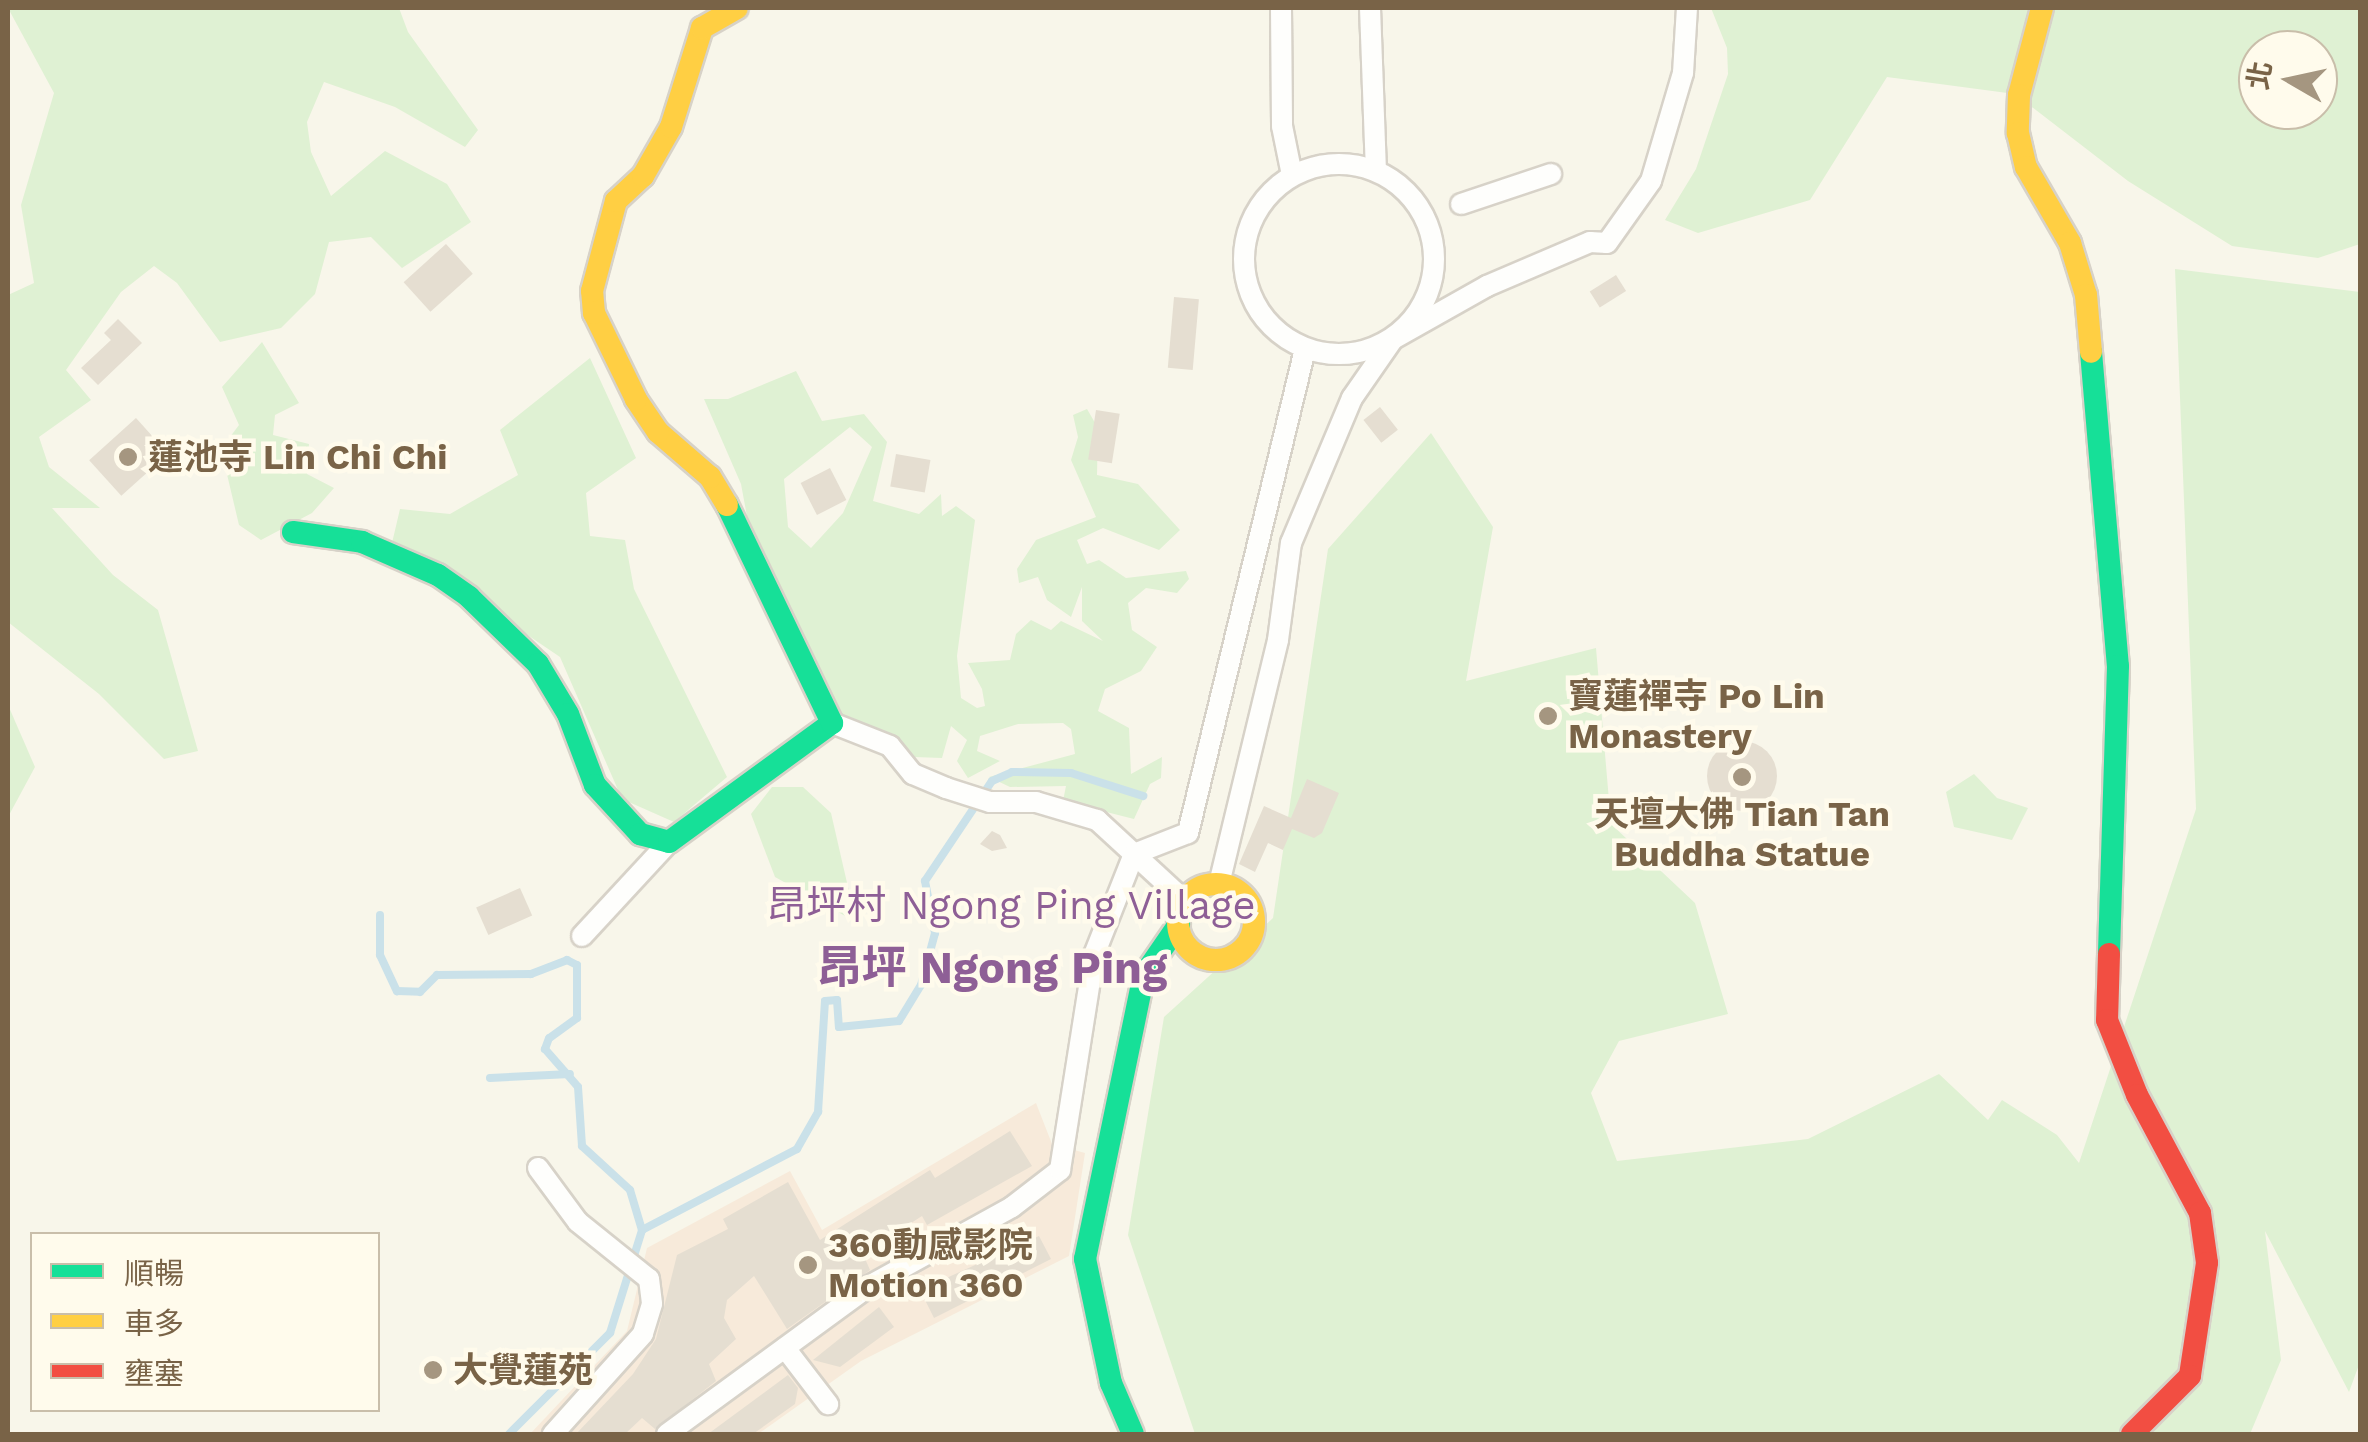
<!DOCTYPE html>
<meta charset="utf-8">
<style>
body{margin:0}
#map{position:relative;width:2368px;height:1442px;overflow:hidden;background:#f8f6ea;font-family:"Work Sans","Noto Sans TC",sans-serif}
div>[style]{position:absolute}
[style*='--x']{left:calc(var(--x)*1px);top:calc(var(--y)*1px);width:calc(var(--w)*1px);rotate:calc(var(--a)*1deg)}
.commercial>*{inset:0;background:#f7eada}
.green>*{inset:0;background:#dff1d3}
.stream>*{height:8px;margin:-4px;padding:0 4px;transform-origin:4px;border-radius:4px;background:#cae1e9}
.building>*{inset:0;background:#e5ded1;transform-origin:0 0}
.round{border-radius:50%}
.roads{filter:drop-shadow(2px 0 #d7d2c8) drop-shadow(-2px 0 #d7d2c8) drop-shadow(0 2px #d7d2c8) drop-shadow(0 -2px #d7d2c8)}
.street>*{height:20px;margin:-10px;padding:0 10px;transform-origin:10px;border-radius:10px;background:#fefefc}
.street>.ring{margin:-10px;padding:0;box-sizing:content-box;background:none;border:20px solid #fefefc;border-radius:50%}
.fast>*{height:22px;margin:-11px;padding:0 11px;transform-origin:11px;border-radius:11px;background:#16e098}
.slow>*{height:22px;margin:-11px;padding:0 11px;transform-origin:11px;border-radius:11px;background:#ffcf43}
.slow>.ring{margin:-11px;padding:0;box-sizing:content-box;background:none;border:22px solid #ffcf43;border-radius:50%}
.jam>*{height:22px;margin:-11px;padding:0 11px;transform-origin:11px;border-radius:11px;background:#f24e42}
.dots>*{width:28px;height:28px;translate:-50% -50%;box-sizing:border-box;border:5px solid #fffbec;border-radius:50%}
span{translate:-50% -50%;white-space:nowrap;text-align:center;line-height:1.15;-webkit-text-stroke:9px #fffbec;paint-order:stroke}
.poi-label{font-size:35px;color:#796347;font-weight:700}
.left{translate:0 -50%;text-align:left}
.quarter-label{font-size:40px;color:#8e5f96}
.district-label{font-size:45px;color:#8e5f96;font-weight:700}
.frame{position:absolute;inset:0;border:10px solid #796347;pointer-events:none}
.legend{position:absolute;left:30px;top:1232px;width:350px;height:180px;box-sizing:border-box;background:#fffbec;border:2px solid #c9beaa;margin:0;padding:12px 18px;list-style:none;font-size:30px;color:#796347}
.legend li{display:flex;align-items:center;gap:20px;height:50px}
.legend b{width:50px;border:2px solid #c9beaa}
.north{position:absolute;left:2238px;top:30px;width:100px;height:100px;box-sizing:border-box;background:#fffbec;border:2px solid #c9beaa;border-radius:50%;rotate:279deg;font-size:28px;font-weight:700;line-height:40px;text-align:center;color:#796347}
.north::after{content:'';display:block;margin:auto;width:35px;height:45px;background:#a59680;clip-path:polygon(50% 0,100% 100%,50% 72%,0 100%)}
</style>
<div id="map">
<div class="commercial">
<div style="clip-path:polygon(1036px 1103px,1052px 1144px,1085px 1153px,1069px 1256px,861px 1361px,758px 1434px,530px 1434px,627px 1331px,647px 1248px,790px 1171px,822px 1230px)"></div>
</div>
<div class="green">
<div style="clip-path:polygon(8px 8px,399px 8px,408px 32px,478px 130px,465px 147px,395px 107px,324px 82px,307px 122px,311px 152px,331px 196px,385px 151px,447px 184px,471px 222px,402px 268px,371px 237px,329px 242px,315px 294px,281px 328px,220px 342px,177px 283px,154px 266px,121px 292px,66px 370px,91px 400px,39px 437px,49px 467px,100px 508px,52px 508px,113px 575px,158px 610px,198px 751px,164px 759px,99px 694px,8px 622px,8px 295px,34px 283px,21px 205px,54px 93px)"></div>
<div style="clip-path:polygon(evenodd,1711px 8px,2360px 8px,2360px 244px,2318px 258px,2232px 246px,2128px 181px,2015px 94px,1887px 77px,1810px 200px,1698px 233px,1665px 220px,1696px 169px,1728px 74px,1727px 48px,1711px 8px,2258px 50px,2318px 50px,2318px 110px,2258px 110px,2258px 50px)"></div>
<div style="clip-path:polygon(2175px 269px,2360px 292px,2360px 1362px,2349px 1392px,2265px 1231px,2281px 1360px,2250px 1434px,1195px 1434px,1128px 1235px,1164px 1017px,1273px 918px,1328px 549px,1431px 433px,1493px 527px,1466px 681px,1596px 648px,1611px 824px,1695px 903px,1728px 1014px,1619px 1041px,1591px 1093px,1617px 1161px,1808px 1139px,1939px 1074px,1988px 1120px,2002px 1100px,2057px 1135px,2079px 1163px,2196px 809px)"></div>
<div style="clip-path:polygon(262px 342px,299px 403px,275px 415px,273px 435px,309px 444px,307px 474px,334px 488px,312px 513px,261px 540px,239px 525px,221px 449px,239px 425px,222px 387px)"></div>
<div style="clip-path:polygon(590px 358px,636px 458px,586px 493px,590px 536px,625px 540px,634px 589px,727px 777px,674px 822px,622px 799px,560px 657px,392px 543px,400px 509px,450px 514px,518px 475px,500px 430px)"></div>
<div style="clip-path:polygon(evenodd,796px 371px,822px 421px,864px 414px,887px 442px,873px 501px,919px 514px,941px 494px,942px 516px,956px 506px,975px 520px,957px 656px,961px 698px,977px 708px,985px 706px,982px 689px,968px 663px,1010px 660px,1016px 634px,1031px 620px,1051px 630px,1061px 621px,1103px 641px,1082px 621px,1082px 587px,1071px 617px,1047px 600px,1038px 577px,1019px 583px,1017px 569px,1036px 540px,1096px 517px,1071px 460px,1078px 437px,1073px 415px,1087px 409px,1098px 428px,1097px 475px,1138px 484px,1180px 530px,1159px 550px,1103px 528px,1077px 540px,1087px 564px,1099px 560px,1126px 578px,1186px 571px,1189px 579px,1177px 593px,1146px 588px,1128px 603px,1132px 630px,1157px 647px,1141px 671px,1105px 689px,1098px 711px,1129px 728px,1131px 774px,1162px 757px,1161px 778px,1150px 784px,1134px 819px,1063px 801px,1066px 786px,1010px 787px,989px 777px,1075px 754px,1071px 729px,1063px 723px,1018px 724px,980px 736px,977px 751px,1000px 761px,968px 778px,957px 761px,967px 740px,951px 726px,942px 758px,914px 757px,904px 744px,842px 716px,751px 538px,741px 484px,704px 399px,728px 399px,796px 371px,850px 427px,872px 447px,843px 513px,811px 548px,788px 527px,784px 479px,850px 427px)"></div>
<div style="clip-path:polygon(8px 705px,35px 767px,8px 817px)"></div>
<div style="clip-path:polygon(1974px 774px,1997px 798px,2028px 808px,2012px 840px,1954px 827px,1946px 792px)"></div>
<div style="clip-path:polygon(772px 787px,803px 787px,831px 813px,856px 922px,775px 877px,751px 814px)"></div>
</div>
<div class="stream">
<div style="--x:380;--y:915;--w:40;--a:90"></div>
<div style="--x:380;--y:955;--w:40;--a:65"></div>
<div style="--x:397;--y:991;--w:23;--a:2"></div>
<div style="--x:420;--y:992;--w:24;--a:-45"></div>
<div style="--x:437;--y:975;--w:94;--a:-0.6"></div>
<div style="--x:531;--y:974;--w:39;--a:-21"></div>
<div style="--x:567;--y:960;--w:11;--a:27"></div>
<div style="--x:577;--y:965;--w:53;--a:90"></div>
<div style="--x:577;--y:1018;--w:34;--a:144"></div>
<div style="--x:549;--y:1038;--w:12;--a:110"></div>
<div style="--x:545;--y:1049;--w:50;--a:49"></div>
<div style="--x:578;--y:1087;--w:59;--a:86.1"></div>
<div style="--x:582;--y:1146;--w:65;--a:42.5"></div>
<div style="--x:630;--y:1190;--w:42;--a:73.3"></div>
<div style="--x:490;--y:1078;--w:80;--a:-2.9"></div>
<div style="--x:509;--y:1434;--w:143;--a:-45"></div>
<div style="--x:610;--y:1333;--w:108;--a:-72.7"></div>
<div style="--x:642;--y:1230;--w:175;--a:-27.6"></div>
<div style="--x:797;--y:1149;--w:43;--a:-60.4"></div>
<div style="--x:818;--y:1112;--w:111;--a:-86.4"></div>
<div style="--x:825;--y:1001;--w:12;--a:-5"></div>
<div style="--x:837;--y:1000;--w:27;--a:86"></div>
<div style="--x:839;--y:1027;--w:60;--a:-5.7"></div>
<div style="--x:899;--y:1021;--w:42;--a:-58.6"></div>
<div style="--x:921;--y:985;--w:54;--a:-74.9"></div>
<div style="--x:935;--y:933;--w:53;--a:-100.9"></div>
<div style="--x:925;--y:881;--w:120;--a:-56.2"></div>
<div style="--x:992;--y:781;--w:22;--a:-24"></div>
<div style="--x:1012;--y:772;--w:59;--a:1"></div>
<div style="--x:1071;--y:773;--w:76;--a:17.7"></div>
</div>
<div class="building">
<div style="left:446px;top:244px;width:40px;height:57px;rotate:48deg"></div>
<div style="left:1616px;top:275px;width:19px;height:31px;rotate:58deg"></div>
<div style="left:1174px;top:297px;width:25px;height:71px;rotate:5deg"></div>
<div style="clip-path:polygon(118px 319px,142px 343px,98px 385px,81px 368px,111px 340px,104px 333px)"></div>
<div style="left:1380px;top:407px;width:29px;height:21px;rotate:52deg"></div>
<div style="left:1096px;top:410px;width:24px;height:50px;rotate:9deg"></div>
<div style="left:136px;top:418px;width:48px;height:63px;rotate:48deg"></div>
<div style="left:896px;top:454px;width:35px;height:33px;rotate:10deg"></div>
<div style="left:830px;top:468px;width:36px;height:33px;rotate:63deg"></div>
<div class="round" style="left:1707px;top:741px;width:70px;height:70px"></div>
<div style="clip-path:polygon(1307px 779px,1339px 793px,1322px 833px,1314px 838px,1292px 829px,1283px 850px,1268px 843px,1255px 872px,1239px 864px,1264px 806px,1291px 818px)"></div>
<div style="clip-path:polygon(992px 831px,1000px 835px,1007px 848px,992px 851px,980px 844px)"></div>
<div style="left:520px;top:888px;width:30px;height:48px;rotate:66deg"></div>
<div style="clip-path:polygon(1010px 1131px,1032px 1166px,927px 1225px,922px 1216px,863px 1254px,870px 1270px,787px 1329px,754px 1276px,727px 1300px,724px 1318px,736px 1339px,709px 1364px,716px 1381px,655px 1429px,642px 1418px,625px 1434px,576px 1434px,633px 1374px,656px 1339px,677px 1255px,728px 1229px,723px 1219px,788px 1182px,820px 1240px,930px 1170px,935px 1178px)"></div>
<div style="clip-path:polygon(1039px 1236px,1051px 1259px,934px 1318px,920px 1290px)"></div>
<div style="clip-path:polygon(879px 1307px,894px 1327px,840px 1367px,813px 1360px)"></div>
<div style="clip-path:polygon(788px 1375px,798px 1388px,795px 1404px,753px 1434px,708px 1434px)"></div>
</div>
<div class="roads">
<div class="street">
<div style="--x:1281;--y:8;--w:118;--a:89.5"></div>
<div style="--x:1282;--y:126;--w:50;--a:78.5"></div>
<div style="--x:1370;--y:8;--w:163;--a:87.9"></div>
<div class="ring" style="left:1244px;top:164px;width:170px;height:170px"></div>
<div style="--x:1461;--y:204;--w:95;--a:-18.4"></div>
<div style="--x:832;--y:723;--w:62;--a:21.6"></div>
<div style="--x:890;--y:746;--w:36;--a:51"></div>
<div style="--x:913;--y:774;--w:36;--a:23"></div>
<div style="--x:946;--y:788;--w:46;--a:17.7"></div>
<div style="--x:990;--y:802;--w:46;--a:0"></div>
<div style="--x:1036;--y:802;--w:64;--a:16.4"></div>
<div style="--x:1097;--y:820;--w:120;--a:42.6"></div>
<div style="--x:1219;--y:884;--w:251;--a:-76.4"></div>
<div style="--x:1278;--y:640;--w:98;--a:-82.4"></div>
<div style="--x:1291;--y:543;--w:157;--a:-67.2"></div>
<div style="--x:1352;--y:398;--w:72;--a:-55.2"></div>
<div style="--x:1393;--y:339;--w:108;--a:-29.4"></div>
<div style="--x:1487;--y:286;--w:112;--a:-23.1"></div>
<div style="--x:1590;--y:242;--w:17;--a:3"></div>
<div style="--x:1607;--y:243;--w:76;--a:-54.6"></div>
<div style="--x:1651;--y:181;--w:113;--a:-73.5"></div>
<div style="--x:1683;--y:73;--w:65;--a:-86.5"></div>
<div style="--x:582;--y:936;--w:128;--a:-47.2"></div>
<div style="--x:538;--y:1168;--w:67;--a:53.5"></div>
<div style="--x:578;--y:1222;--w:91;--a:38.8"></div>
<div style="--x:649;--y:1279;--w:25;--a:83"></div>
<div style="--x:652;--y:1304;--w:31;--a:107"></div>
<div style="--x:643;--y:1334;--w:135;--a:132"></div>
<div style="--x:785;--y:1348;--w:71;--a:52.5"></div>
<div style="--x:667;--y:1434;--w:250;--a:-36.2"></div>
<div style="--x:869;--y:1286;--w:163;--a:-28.9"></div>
<div style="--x:1012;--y:1207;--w:61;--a:-37.6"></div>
<div style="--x:1060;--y:1170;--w:218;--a:-81"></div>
<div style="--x:1094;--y:955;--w:109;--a:-68.4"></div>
<div style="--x:1134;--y:854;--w:58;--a:-21.3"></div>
<div style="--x:1188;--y:833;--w:497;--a:-76.4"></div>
</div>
<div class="fast">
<div style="--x:2091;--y:352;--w:315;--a:85.1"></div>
<div style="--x:2118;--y:666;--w:288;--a:91.8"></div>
<div style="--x:293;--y:532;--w:70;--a:8.2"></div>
<div style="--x:362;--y:542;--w:83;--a:23.5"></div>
<div style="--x:438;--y:575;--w:38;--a:35"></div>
<div style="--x:469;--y:597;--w:96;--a:44.2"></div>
<div style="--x:538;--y:664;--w:58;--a:59"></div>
<div style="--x:568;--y:714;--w:76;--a:69.2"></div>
<div style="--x:595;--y:785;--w:67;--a:47.4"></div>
<div style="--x:640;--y:834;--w:30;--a:15"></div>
<div style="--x:669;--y:842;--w:202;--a:-36.1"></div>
<div style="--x:832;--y:723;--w:242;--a:-115.7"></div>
<div style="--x:1133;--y:1434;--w:56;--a:-113.3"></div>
<div style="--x:1111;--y:1383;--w:127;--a:-101.8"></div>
<div style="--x:1085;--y:1259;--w:290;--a:-78.3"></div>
<div style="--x:1144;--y:975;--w:62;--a:-55.5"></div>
</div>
<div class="slow">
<div style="--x:2042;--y:8;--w:90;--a:104.8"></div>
<div style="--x:2019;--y:95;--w:38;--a:92"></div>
<div style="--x:2018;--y:133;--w:35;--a:77"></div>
<div style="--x:2026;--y:167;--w:88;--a:59.9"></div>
<div style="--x:2070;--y:243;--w:54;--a:72.9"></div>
<div style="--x:2086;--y:295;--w:57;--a:85"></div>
<div style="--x:727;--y:505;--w:33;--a:-121"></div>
<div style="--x:710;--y:477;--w:69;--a:-139.1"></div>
<div style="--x:658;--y:432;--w:40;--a:-124"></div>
<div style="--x:636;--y:399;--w:96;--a:-116"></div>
<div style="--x:594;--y:313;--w:22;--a:-95"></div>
<div style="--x:592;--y:291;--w:93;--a:-75.1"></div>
<div style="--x:616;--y:201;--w:37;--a:-43"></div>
<div style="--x:643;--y:176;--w:56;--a:-60.3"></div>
<div style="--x:671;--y:127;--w:104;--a:-72.6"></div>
<div style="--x:702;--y:28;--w:40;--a:-29.7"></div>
<div class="ring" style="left:1178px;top:884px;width:54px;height:54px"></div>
</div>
<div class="jam">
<div style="--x:2109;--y:954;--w:66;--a:91.7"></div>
<div style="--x:2107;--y:1020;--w:81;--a:68.2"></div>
<div style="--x:2137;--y:1095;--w:134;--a:61.9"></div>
<div style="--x:2200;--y:1213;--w:50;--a:82"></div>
<div style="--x:2207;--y:1263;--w:114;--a:98.6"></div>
<div style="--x:2190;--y:1376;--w:82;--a:135"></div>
</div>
</div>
<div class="dots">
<div style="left:128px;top:457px;background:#a59680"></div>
<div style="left:1548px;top:716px;background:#a59680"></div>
<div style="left:1742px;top:777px;background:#a59680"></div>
<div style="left:808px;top:1265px;background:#a59680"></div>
<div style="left:433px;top:1370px;background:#a59680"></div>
</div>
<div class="poi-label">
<span class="left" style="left:148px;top:457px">蓮池寺 Lin Chi Chi</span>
<span class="left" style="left:1568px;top:716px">寶蓮禪寺 Po Lin<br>Monastery</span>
<span style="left:1742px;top:834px">天壇大佛 Tian Tan<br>Buddha Statue</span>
<span class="left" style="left:828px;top:1265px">360動感影院<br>Motion 360</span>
<span class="left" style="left:453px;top:1370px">大覺蓮苑</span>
</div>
<div class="quarter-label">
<span style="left:1011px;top:906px">昂坪村 Ngong Ping Village</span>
</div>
<div class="district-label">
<span style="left:992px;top:968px">昂坪 Ngong Ping</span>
</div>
<div class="frame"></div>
<ul class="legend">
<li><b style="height:12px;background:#16e098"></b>順暢</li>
<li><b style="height:12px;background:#ffcf43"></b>車多</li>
<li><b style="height:12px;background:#f24e42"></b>壅塞</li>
</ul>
<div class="north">北</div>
</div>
